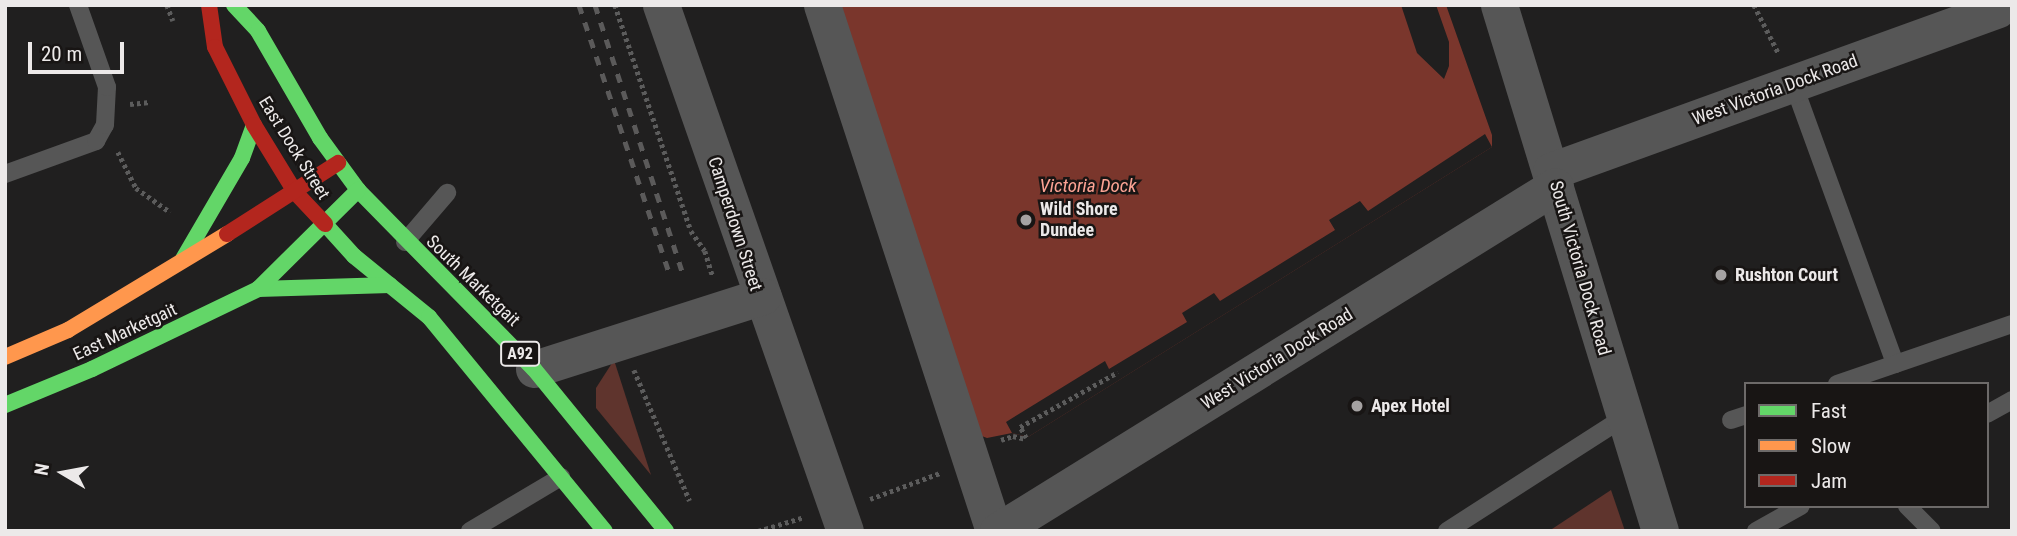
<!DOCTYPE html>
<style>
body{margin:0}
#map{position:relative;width:2017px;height:536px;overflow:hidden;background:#201f1f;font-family:"Roboto Condensed",sans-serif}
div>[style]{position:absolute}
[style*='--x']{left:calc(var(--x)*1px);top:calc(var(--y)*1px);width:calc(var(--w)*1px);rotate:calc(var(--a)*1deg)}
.green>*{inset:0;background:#5f342d}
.water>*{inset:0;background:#7a362c}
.pier>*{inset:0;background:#201f1f}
.path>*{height:4.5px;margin-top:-2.25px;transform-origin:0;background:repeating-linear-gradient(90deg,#5c5c5c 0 3.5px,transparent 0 7px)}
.lane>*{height:18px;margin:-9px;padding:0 9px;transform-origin:9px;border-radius:9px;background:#565656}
.street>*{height:37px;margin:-18.5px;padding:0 18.5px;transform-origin:18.5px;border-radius:18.5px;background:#565656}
.fast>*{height:16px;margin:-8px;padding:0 8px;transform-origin:8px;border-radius:8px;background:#63d668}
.slow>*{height:16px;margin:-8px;padding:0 8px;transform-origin:8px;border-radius:8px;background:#ff974d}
.jam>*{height:16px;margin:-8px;padding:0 8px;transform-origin:8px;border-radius:8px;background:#b3261e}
.rail>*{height:5px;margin-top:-2.5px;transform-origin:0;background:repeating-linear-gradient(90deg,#5b5a5a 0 9px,transparent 0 18px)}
.dots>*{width:19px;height:19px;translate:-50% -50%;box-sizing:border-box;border:4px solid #181514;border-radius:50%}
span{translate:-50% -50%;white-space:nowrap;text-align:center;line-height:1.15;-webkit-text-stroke:5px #181514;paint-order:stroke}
.shield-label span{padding:2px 5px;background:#181514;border:2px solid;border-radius:5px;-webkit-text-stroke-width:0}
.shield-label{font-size:16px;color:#ece9e9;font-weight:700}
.street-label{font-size:18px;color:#ece9e9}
.poi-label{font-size:18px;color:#ece9e9;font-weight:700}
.left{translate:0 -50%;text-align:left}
.water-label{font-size:19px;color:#fca394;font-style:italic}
.frame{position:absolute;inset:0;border:7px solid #ece9e9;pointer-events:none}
.legend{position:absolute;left:1744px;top:382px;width:245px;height:126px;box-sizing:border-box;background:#181514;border:2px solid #6d6a69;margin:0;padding:9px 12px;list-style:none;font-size:21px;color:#ece9e9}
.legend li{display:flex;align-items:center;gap:14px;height:35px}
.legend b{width:35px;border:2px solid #6d6a69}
.north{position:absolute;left:28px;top:438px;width:70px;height:70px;-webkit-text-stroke:5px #181514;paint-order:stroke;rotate:280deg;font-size:19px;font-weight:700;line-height:28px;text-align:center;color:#ece9e9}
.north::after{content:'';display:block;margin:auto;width:24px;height:32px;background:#ece9e9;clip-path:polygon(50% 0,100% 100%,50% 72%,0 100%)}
.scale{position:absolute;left:28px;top:42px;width:96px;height:32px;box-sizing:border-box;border:4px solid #ece9e9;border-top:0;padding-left:9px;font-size:21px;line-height:24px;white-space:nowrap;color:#ece9e9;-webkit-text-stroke:5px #181514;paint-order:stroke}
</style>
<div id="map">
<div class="green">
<div style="clip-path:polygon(614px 360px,651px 475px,596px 408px,596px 388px)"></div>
<div style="clip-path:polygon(1611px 490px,1625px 531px,1549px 531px)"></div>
</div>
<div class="water">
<div style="clip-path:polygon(837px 5px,1401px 5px,1417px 53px,1444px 79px,1449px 66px,1449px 42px,1436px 5px,1446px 5px,1492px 135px,1492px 147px,1028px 437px,1012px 433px,987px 438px,979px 435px)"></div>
</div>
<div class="pier">
<div style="clip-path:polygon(1485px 134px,1492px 147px,1028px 437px,1012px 433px,1006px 422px,1105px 361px,1109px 369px,1187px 322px,1182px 313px,1214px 293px,1220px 301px,1335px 230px,1329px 220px,1360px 201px,1368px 211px)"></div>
</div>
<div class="path">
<div style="--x:167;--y:5;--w:17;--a:69"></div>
<div style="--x:615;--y:5;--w:238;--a:71.4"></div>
<div style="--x:691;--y:231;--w:24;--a:55"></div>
<div style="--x:1754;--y:5;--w:55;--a:63"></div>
<div style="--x:130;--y:104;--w:20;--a:-6"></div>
<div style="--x:118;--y:152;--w:40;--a:63.4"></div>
<div style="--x:136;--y:188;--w:42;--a:35.2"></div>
<div style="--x:705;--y:251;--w:27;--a:73"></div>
<div style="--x:634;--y:370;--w:142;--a:66.9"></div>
<div style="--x:1026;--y:438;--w:13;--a:-119"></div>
<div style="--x:1020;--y:427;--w:112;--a:-29.3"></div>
<div style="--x:1001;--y:440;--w:13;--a:-18"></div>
<div style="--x:1013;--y:436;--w:13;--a:13"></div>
<div style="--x:870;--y:499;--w:75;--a:-20.4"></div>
<div style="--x:758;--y:531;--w:48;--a:-16.9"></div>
</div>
<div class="lane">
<div style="--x:1793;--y:83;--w:299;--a:70"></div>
<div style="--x:5;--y:174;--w:97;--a:-19.9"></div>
<div style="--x:96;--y:141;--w:18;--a:-61"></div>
<div style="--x:105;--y:125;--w:38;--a:-87"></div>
<div style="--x:107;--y:87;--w:87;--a:-109.5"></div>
<div style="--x:405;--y:242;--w:65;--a:-49.4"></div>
<div style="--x:1837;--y:384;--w:185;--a:-18.9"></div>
<div style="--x:1987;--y:414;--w:29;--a:-29"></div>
<div style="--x:1731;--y:420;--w:16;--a:-18"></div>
<div style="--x:1907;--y:506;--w:35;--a:45"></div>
<div style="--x:470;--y:531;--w:106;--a:-30.7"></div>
<div style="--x:1447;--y:531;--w:209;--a:-32.7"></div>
<div style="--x:1756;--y:531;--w:51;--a:-29.1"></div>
</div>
<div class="street">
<div style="--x:661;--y:5;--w:557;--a:70.72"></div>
<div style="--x:822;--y:5;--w:553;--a:71.89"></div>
<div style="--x:1499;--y:5;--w:550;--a:72.98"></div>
<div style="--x:1551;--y:171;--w:475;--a:-19.9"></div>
<div style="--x:534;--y:369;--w:240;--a:-17.7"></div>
<div style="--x:998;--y:531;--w:655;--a:-31.77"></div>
</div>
<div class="fast">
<div style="--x:234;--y:5;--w:35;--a:47"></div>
<div style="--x:258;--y:31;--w:124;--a:59.9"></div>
<div style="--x:320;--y:138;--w:64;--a:53.8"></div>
<div style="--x:358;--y:190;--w:251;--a:45.5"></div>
<div style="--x:534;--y:369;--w:209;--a:50.8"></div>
<div style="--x:325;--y:224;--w:43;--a:47.8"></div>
<div style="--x:354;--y:256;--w:97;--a:39.1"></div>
<div style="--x:429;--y:317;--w:277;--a:50.6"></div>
<div style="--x:183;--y:259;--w:117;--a:-59.7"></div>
<div style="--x:242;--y:158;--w:35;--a:-70"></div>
<div style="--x:258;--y:289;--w:132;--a:-1.7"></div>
<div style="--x:5;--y:405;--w:94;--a:-22.5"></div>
<div style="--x:92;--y:369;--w:184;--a:-25.7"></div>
<div style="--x:258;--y:289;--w:141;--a:-44.7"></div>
</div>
<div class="slow">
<div style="--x:5;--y:357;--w:69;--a:-23.2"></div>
<div style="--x:68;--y:330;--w:186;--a:-31.1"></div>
</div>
<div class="jam">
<div style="--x:209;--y:5;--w:42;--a:81.9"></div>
<div style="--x:215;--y:47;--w:87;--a:63.4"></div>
<div style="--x:254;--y:125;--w:79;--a:58.5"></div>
<div style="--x:295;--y:192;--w:44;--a:46.8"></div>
<div style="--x:227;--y:234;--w:132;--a:-32.6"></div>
</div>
<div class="rail">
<div style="--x:579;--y:5;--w:285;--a:71.4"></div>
<div style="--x:595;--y:5;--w:280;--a:71.9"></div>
</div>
<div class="dots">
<div style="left:1026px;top:220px;background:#a5a2a2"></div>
<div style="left:1721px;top:275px;background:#a5a2a2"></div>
<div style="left:1357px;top:406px;background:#a5a2a2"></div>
</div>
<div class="shield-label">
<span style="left:520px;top:354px">A92</span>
</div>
<div class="street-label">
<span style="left:1775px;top:90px;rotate:-20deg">West Victoria Dock Road</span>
<span style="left:294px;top:148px;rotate:58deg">East Dock Street</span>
<span style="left:735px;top:224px;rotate:72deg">Camperdown Street</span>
<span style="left:1580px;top:268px;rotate:74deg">South Victoria Dock Road</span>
<span style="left:473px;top:281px;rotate:44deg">South Marketgait</span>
<span style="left:125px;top:332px;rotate:-25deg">East Marketgait</span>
<span style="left:1277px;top:359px;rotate:-32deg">West Victoria Dock Road</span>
</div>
<div class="poi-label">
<span class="left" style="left:1040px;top:220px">Wild Shore<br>Dundee</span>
<span class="left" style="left:1735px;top:275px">Rushton Court</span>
<span class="left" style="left:1371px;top:406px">Apex Hotel</span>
</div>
<div class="water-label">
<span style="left:1088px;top:186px">Victoria Dock</span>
</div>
<div class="frame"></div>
<ul class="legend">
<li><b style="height:9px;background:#63d668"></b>Fast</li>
<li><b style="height:9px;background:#ff974d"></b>Slow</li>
<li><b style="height:9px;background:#b3261e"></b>Jam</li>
</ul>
<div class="north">N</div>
<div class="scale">20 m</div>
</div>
